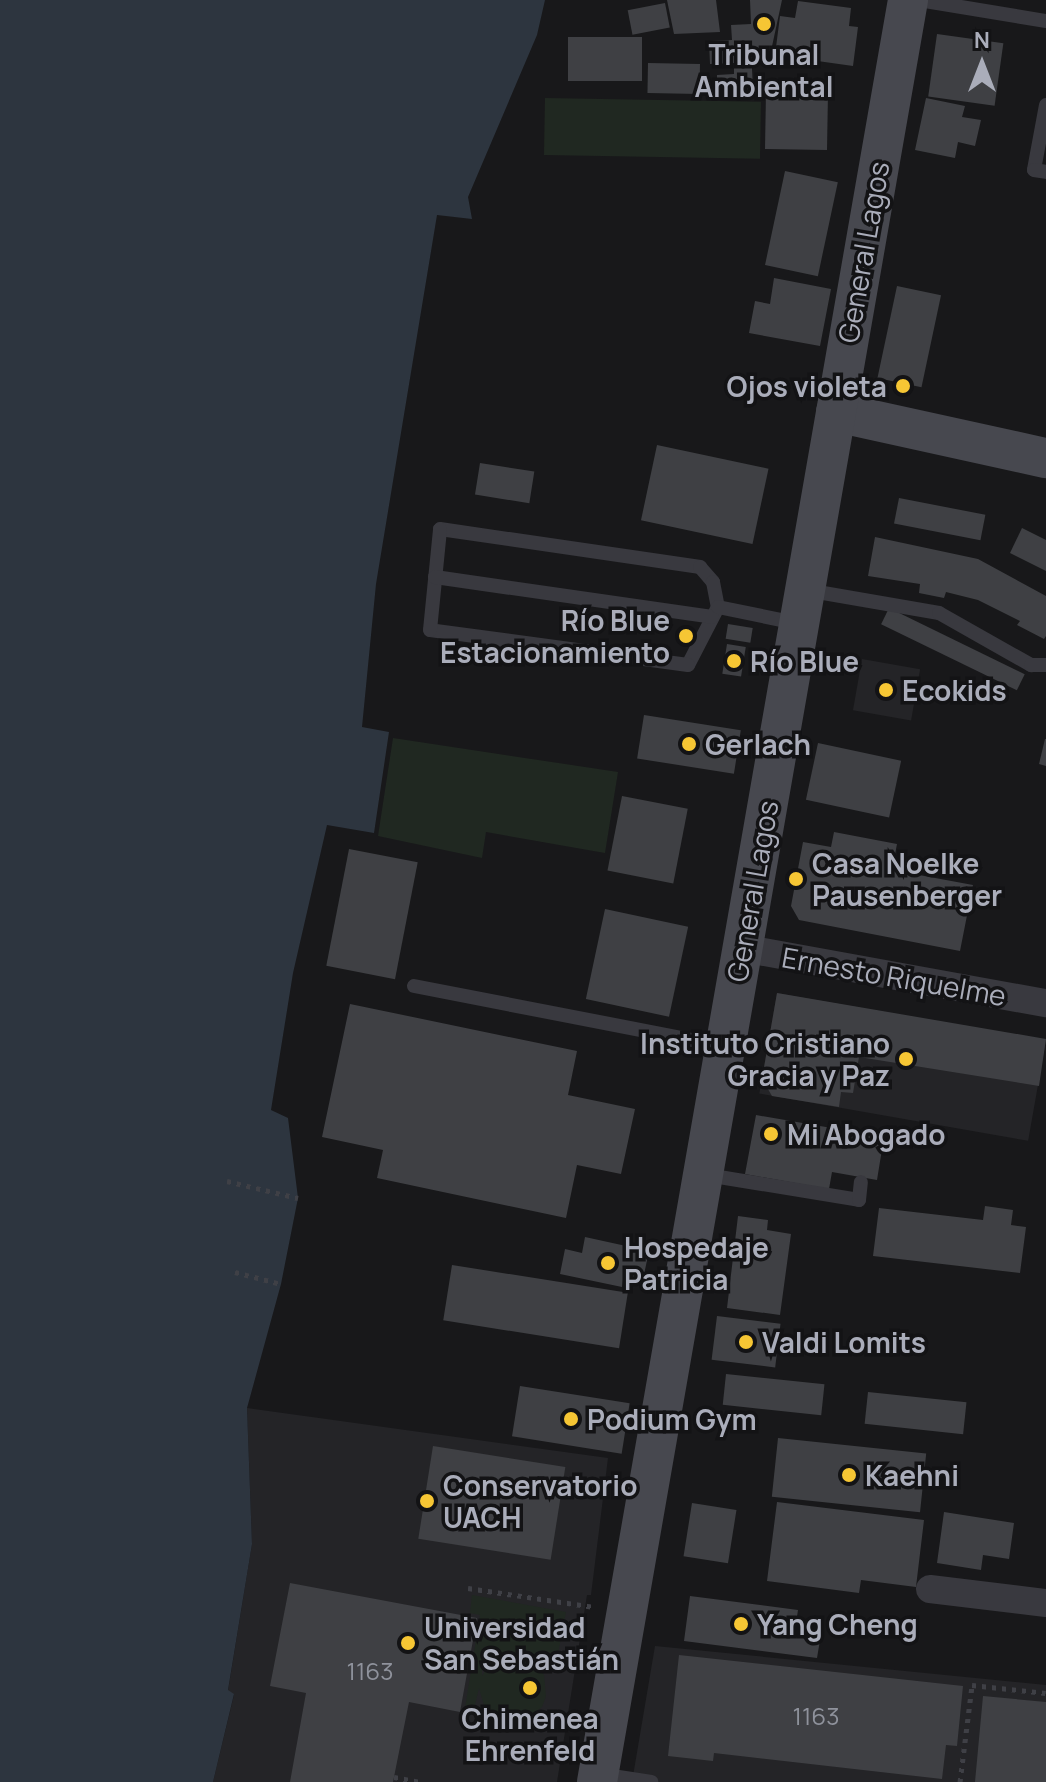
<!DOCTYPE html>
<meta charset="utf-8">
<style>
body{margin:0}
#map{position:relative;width:1046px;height:1782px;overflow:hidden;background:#18181a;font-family:Manrope,sans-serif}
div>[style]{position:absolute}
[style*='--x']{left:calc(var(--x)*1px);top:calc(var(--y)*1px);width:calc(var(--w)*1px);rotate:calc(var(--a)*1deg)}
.built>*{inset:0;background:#242427;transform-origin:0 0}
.green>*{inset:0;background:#202821;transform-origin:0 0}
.water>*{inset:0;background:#2d353f}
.building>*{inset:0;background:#3f4044;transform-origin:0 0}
.path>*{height:5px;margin-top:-2.5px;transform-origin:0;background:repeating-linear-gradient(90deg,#3f4046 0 4px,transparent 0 10px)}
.lane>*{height:14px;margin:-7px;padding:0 7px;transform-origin:7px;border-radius:7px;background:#39393f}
.street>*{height:28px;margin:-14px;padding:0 14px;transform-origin:14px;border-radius:14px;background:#39393f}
.secondary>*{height:40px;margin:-20px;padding:0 20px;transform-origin:20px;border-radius:20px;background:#47484f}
.dots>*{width:22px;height:22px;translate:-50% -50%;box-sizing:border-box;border:4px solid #131315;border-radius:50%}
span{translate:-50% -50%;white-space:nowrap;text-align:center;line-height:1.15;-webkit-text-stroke:7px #131315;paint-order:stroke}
.number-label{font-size:24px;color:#8f929c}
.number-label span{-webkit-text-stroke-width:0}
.poi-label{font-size:28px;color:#aaadba;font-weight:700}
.right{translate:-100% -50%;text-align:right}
.left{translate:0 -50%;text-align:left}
.street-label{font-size:28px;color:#aaadba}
.north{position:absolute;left:942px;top:24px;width:80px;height:80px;-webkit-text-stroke:6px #131315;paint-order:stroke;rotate:0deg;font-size:22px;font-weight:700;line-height:32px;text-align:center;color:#aaadba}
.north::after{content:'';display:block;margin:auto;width:28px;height:36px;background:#aaadba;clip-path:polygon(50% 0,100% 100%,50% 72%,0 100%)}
</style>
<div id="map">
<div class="built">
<div style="left:862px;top:659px;width:59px;height:52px;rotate:10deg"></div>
<div style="left:777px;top:993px;width:273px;height:102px;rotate:10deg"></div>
<div style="clip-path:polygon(247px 1408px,608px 1458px,591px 1595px,587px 1595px,557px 1782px,213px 1782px,234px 1695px,228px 1691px,252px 1544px)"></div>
<div style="clip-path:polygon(655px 1646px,1046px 1685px,1046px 1782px,632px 1782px)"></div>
</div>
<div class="green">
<div style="left:545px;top:98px;width:216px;height:57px;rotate:1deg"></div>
<div style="clip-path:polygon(393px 738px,618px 772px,605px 853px,486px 832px,482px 858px,378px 836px)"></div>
<div style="clip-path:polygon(472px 1595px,566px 1612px,558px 1654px,546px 1652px,544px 1664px,530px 1655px,508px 1653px,498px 1655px,482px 1669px,482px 1676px,488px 1666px,507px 1656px,519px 1656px,538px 1666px,544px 1675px,546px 1696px,542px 1707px,526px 1720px,515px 1723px,493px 1716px,485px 1709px,479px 1688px,474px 1709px,465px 1708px,480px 1615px,470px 1613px)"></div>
</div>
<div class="water">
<div style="clip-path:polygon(0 0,545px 0,537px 35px,468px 197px,472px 219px,437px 215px,376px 584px,362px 727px,389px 732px,374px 833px,327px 825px,293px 973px,271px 1110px,288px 1118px,298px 1198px,281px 1284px,247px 1408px,252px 1544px,228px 1690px,234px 1694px,213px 1782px,0 1782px)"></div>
</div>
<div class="building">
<div style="clip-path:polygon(667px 0,716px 0,720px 32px,674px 34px)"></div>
<div style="clip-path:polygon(750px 0,782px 0,771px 51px,751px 48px,753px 89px,717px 91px,717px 75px,734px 74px,734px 63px,710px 64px,709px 41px,732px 40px,731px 25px,751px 24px)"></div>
<div style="clip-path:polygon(798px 1px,851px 8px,849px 26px,858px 27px,853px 66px,775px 55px,780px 16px,795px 18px)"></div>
<div style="left:665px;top:3px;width:25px;height:38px;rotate:79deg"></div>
<div style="left:937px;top:34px;width:67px;height:63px;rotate:8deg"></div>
<div style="left:568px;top:37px;width:74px;height:44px"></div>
<div style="left:648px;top:63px;width:52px;height:30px;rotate:1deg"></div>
<div style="left:766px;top:92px;width:62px;height:57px;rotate:1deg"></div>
<div style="clip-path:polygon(926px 98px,965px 106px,962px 117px,981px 120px,975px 146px,958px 142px,955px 158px,915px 150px)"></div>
<div style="left:785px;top:171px;width:54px;height:96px;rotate:12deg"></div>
<div style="clip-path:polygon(774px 278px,831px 289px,820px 346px,749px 333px,755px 301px,770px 304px)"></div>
<div style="left:897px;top:286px;width:45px;height:94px;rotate:12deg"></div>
<div style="left:657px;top:445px;width:114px;height:77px;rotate:12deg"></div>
<div style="left:480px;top:463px;width:55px;height:32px;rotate:9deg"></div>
<div style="left:899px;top:498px;width:88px;height:26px;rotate:11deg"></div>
<div style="clip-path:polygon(1022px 528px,1046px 540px,1046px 571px,1010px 553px)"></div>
<div style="clip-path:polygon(875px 537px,978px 559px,1046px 596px,1046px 636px,1044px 639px,1017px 625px,1020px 621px,978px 600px,946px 592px,944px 598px,919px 593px,920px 584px,868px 576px)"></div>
<div style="left:889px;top:608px;width:151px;height:18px;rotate:26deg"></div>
<div style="left:728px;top:624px;width:25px;height:15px;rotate:9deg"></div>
<div style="left:727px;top:644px;width:19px;height:30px;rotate:9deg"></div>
<div style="left:644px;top:715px;width:98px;height:44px;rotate:9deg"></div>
<div style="clip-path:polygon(1045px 739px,1046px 739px,1046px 766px,1039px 764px)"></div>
<div style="left:818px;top:743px;width:85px;height:58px;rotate:12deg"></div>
<div style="left:622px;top:796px;width:67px;height:76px;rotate:11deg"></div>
<div style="clip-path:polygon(834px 832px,897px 844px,892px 870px,973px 885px,960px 951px,799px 920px,791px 906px,803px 842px,831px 847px)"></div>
<div style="left:349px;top:849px;width:70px;height:119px;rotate:11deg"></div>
<div style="left:605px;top:909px;width:85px;height:92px;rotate:12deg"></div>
<div style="clip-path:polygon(777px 993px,1046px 1039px,1039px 1086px,859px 1057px,853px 1093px,841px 1092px,839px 1107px,772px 1096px,762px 1079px)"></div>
<div style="clip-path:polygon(350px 1004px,577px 1051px,568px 1095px,635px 1109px,621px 1174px,577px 1165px,566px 1218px,377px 1178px,383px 1150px,322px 1137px)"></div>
<div style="clip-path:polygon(756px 1115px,884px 1137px,877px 1180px,832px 1172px,829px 1189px,745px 1174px)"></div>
<div style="clip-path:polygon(985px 1206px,1013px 1210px,1011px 1225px,1026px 1227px,1020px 1273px,873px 1256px,879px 1208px,983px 1220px)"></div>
<div style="clip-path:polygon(738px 1216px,768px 1220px,767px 1230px,791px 1234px,780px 1315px,727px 1308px)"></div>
<div style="clip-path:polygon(585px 1237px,649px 1251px,642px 1284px,623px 1280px,622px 1287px,560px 1274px,565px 1249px,582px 1253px)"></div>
<div style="left:452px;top:1265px;width:178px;height:56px;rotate:9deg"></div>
<div style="left:717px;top:1316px;width:64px;height:44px;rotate:7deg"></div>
<div style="left:726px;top:1374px;width:99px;height:31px;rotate:6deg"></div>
<div style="left:520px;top:1386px;width:111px;height:51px;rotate:9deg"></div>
<div style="left:868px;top:1392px;width:99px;height:32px;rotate:6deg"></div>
<div style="left:778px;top:1438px;width:149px;height:59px;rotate:6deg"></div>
<div style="left:433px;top:1446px;width:134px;height:94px;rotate:9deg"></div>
<div style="clip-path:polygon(777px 1502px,924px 1520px,916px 1587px,861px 1580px,859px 1593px,767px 1581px)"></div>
<div style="left:692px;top:1503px;width:45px;height:54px;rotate:9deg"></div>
<div style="clip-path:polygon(944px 1512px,1014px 1523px,1009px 1559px,983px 1555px,981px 1570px,937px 1563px)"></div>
<div style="clip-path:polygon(290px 1583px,477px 1618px,460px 1712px,409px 1702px,393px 1782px,290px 1782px,306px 1693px,270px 1686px)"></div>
<div style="clip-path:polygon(690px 1596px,798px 1610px,794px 1637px,820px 1640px,817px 1658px,684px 1641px)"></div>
<div style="clip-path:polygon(679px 1655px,963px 1686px,957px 1746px,946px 1745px,942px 1779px,714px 1753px,713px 1761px,668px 1756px)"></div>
<div style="clip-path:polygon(983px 1696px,1046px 1702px,1046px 1782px,975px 1782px)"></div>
</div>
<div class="path">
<div style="--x:227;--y:1181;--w:73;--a:13.5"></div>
<div style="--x:235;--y:1272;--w:48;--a:14.6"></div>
<div style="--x:468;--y:1588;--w:126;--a:8.6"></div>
<div style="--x:394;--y:1777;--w:25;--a:11"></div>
<div style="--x:960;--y:1782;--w:98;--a:-82.9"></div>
<div style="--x:972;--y:1685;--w:74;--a:6.2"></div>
</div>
<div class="lane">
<div style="--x:919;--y:0;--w:129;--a:9.4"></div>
<div style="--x:1046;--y:105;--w:66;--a:100.5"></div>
<div style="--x:1034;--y:170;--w:12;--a:9"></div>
<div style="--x:440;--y:529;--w:263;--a:8.3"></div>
<div style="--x:700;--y:567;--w:20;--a:49"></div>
<div style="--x:713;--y:582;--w:25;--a:79"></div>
<div style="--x:718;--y:607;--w:65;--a:117.3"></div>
<div style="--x:688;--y:665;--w:260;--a:-172.3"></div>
<div style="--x:430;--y:630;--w:101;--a:-84.3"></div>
<div style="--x:435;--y:577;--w:280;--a:8.2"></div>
<div style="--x:806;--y:590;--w:135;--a:9.8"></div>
<div style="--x:939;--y:613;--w:106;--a:29.5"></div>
<div style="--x:1031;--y:665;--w:15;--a:0"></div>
<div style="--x:718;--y:607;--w:80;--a:11.6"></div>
<div style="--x:414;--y:986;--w:315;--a:11"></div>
<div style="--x:707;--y:1175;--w:154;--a:9.3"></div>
<div style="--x:859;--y:1200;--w:18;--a:-84"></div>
<div style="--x:599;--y:1774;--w:53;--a:8.7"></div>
</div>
<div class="street">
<div style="--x:742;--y:948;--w:309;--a:10.3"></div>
<div style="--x:930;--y:1589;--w:117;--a:6.9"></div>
</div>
<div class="secondary">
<div style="--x:836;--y:412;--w:215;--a:12.4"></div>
<div style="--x:597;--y:1782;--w:1809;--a:-80.1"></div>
</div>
<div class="dots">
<div style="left:764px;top:24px;background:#f6c634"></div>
<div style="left:903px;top:386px;background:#f6c634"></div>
<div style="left:686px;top:636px;background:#f6c634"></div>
<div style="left:734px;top:661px;background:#f6c634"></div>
<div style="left:886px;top:690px;background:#f6c634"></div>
<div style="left:689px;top:744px;background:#f6c634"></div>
<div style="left:796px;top:879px;background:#f6c634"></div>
<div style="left:906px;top:1059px;background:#f6c634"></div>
<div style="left:771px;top:1134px;background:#f6c634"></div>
<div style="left:608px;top:1263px;background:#f6c634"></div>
<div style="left:746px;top:1342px;background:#f6c634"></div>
<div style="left:571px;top:1419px;background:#f6c634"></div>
<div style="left:849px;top:1475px;background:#f6c634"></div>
<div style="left:427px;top:1501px;background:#f6c634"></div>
<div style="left:741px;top:1624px;background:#f6c634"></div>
<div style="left:408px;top:1643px;background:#f6c634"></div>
<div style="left:530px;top:1688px;background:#f6c634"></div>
</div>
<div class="number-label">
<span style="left:370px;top:1671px">1163</span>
<span style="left:816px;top:1716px">1163</span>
</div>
<div class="poi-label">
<span style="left:764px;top:70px">Tribunal<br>Ambiental</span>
<span class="right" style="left:887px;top:386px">Ojos violeta</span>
<span class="right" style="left:670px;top:636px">Río Blue<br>Estacionamiento</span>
<span class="left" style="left:750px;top:661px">Río Blue</span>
<span class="left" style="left:902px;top:690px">Ecokids</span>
<span class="left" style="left:705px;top:744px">Gerlach</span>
<span class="left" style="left:812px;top:879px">Casa Noelke<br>Pausenberger</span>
<span class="right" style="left:890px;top:1059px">Instituto Cristiano<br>Gracia y Paz</span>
<span class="left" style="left:787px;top:1134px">Mi Abogado</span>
<span class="left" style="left:624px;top:1263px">Hospedaje<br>Patricia</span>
<span class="left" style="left:762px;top:1342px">Valdi Lomits</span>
<span class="left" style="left:587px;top:1419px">Podium Gym</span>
<span class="left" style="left:865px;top:1475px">Kaehni</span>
<span class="left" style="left:443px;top:1501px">Conservatorio<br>UACH</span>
<span class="left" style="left:757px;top:1624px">Yang Cheng</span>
<span class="left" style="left:424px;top:1643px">Universidad<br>San Sebastián</span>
<span style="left:530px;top:1734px">Chimenea<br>Ehrenfeld</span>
</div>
<div class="street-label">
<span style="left:863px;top:252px;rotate:-80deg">General Lagos</span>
<span style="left:752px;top:891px;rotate:-80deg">General Lagos</span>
<span style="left:894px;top:976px;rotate:10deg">Ernesto Riquelme</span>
</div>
<div class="north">N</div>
</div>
